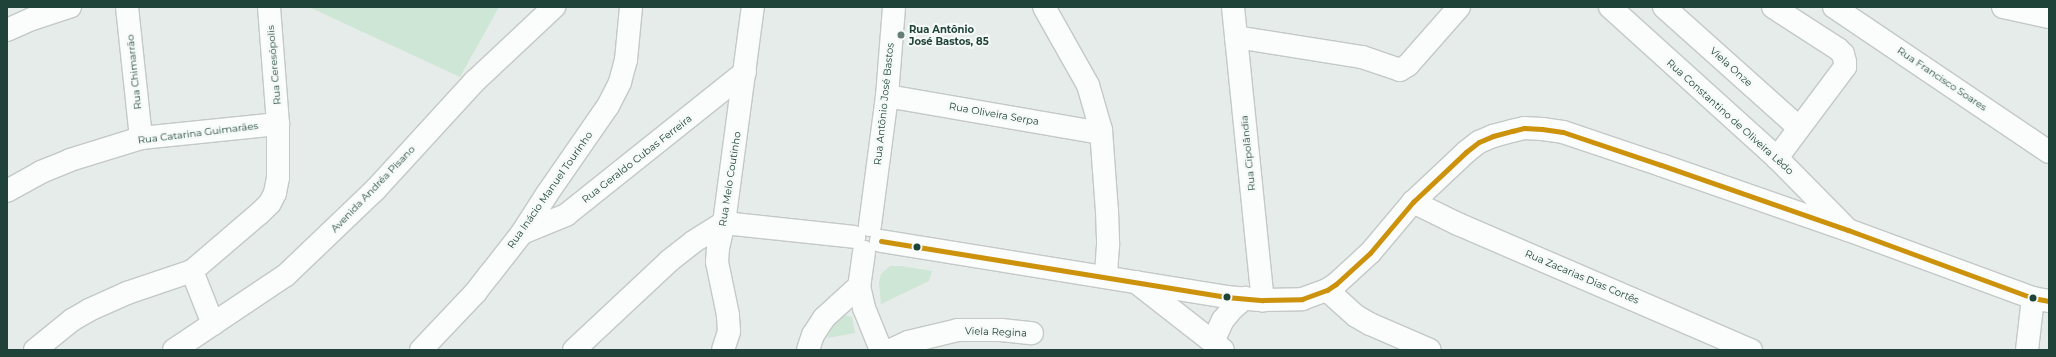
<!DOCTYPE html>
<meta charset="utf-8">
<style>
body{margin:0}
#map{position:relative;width:2056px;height:357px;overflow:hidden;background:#e6ece9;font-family:Montserrat,sans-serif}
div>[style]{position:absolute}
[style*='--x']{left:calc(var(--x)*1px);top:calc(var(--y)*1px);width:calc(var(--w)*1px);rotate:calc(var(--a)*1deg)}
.green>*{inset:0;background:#cee6d5}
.roads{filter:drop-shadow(1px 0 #c3c9c6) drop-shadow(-1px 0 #c3c9c6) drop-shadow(0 1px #c3c9c6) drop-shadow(0 -1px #c3c9c6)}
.minor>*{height:22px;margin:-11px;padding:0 11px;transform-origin:11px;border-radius:11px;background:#fbfcfc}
.bus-1>*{height:5px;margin:-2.5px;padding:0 2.5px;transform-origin:2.5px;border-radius:2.5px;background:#cc920b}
.dots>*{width:11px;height:11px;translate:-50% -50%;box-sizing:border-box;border:2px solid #f5faf8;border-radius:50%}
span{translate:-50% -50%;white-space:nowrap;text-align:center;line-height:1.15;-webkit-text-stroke:4px #f5faf8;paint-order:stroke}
.poi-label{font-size:10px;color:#204339;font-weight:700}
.left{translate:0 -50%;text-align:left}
.street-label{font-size:10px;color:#204339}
.frame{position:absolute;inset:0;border:8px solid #204339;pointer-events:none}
</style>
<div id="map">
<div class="green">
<div style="clip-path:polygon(309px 7px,499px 7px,460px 77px)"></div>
<div style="clip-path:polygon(890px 266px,901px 266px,932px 271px,929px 281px,881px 304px,879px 282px,881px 274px)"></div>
<div style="clip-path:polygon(843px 315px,852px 317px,855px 333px,827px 338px,832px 328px)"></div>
</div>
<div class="roads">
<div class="minor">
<div style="--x:127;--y:7;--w:132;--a:83.9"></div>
<div style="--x:1044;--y:7;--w:90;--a:60.6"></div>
<div style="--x:1088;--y:85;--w:47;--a:73.9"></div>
<div style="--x:1101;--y:130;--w:81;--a:85.8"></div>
<div style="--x:1107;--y:211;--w:34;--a:88"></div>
<div style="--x:1108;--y:245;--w:32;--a:94"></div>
<div style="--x:1233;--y:7;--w:295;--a:84.2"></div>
<div style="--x:1610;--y:7;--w:225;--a:42.1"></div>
<div style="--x:1777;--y:158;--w:95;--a:45.4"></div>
<div style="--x:1664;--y:7;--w:180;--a:41.8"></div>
<div style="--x:1773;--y:7;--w:77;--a:32.9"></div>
<div style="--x:1838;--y:49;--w:7;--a:45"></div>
<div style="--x:1843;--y:54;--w:8;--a:76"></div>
<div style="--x:1845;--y:62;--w:5;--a:90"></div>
<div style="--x:1845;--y:67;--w:114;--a:126.8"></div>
<div style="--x:1834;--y:7;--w:259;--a:34"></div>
<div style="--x:2003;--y:7;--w:47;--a:12.3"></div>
<div style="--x:7;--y:30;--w:27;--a:-24"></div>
<div style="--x:32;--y:19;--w:40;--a:-18"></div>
<div style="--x:1236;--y:37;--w:128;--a:9"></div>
<div style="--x:1362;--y:57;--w:40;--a:18.9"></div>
<div style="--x:1400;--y:70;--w:9;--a:-32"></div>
<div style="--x:1408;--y:65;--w:77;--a:-48.7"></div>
<div style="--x:887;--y:96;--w:217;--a:9.8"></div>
<div style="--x:7;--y:191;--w:39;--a:-29"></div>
<div style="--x:41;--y:172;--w:31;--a:-22"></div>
<div style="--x:70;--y:160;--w:74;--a:-17.2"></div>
<div style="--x:141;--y:138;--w:138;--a:-5.8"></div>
<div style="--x:1413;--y:202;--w:50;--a:26.1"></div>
<div style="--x:1458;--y:224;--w:319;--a:23.3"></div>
<div style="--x:870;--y:225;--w:130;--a:-82.5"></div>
<div style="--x:887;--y:96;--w:89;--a:-85.5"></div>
<div style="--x:522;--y:233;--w:48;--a:-22.2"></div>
<div style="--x:566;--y:215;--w:229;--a:-38.6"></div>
<div style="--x:881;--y:241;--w:350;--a:9.2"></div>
<div style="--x:1226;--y:297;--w:37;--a:5"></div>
<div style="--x:1263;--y:300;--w:39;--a:-1"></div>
<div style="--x:1302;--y:299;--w:27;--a:-20"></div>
<div style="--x:1327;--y:290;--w:11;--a:-34"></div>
<div style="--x:1336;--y:284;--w:46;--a:-42.4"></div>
<div style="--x:1370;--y:253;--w:67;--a:-49.9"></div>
<div style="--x:1413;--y:202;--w:73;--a:-43.3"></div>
<div style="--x:1466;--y:152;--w:16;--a:-38"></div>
<div style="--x:1479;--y:142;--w:15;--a:-23"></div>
<div style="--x:1493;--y:136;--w:20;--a:-15"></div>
<div style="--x:1512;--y:131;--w:12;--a:-14"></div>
<div style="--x:1524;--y:128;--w:18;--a:3"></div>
<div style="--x:1542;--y:129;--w:21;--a:8"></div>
<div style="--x:1563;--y:132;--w:103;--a:18.6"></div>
<div style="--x:1661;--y:165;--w:198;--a:19.2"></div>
<div style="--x:1848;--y:230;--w:197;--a:20.2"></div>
<div style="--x:2033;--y:298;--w:16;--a:11"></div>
<div style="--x:864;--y:252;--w:34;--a:98"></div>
<div style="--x:859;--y:286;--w:23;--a:77"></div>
<div style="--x:864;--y:308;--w:45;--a:68"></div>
<div style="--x:192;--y:271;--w:57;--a:68.4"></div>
<div style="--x:1136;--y:282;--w:110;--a:38"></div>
<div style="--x:1327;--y:290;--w:39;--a:42"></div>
<div style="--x:1356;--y:316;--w:16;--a:30"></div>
<div style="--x:1370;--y:324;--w:65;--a:23.4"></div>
<div style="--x:1213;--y:342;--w:24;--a:-66"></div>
<div style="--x:1223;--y:320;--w:16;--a:-50"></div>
<div style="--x:1233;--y:308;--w:16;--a:-40"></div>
<div style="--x:35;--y:350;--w:48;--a:-39"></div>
<div style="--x:72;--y:320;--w:20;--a:-30"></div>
<div style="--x:89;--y:310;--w:42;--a:-24.1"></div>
<div style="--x:127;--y:293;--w:69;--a:-18.7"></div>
<div style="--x:192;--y:271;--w:89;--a:-40.5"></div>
<div style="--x:260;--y:213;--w:14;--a:-45"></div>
<div style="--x:270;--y:203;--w:11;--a:-63"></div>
<div style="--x:275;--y:193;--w:15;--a:-79"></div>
<div style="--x:278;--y:178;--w:54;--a:-90"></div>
<div style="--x:278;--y:124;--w:117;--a:-94.4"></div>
<div style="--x:174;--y:350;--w:135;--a:-33.8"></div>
<div style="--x:286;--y:275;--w:123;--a:-43.7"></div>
<div style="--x:375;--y:190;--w:147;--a:-47.5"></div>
<div style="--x:474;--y:82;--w:110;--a:-43.2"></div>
<div style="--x:421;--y:350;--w:79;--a:-46.5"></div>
<div style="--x:475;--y:293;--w:24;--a:-52"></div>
<div style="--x:490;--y:274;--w:52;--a:-52"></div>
<div style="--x:522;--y:233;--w:46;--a:-57.3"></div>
<div style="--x:547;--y:194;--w:107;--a:-55.3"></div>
<div style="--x:608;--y:106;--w:27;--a:-63"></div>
<div style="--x:620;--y:82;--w:23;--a:-75"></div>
<div style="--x:626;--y:60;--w:53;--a:-84.6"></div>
<div style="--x:574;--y:350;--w:130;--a:-43.1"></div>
<div style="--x:669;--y:261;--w:31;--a:-38"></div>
<div style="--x:693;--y:242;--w:36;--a:-32"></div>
<div style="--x:724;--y:223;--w:131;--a:6.1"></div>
<div style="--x:723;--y:350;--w:20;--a:-72"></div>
<div style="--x:729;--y:331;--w:16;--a:-94"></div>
<div style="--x:728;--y:315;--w:54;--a:-101.7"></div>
<div style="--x:717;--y:262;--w:14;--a:-86"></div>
<div style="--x:718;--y:248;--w:26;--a:-77"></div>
<div style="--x:724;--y:223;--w:218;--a:-82.4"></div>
<div style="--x:808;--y:350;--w:16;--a:-72"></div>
<div style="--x:813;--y:335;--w:20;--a:-57"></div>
<div style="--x:824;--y:318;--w:47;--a:-42.4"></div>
<div style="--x:891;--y:350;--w:19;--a:-25"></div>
<div style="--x:908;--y:342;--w:51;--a:-13.5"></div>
<div style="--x:958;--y:330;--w:43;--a:0"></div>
<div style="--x:1001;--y:330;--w:31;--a:6"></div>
<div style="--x:2027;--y:350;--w:52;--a:-83.4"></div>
</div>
</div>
<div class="bus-1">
<div style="--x:881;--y:241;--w:350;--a:9.2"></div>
<div style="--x:1226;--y:297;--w:37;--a:5"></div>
<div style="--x:1263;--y:300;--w:39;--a:-1"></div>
<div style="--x:1302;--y:299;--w:27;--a:-20"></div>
<div style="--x:1327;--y:290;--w:11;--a:-34"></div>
<div style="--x:1336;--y:284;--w:46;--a:-42.4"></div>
<div style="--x:1370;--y:253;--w:67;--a:-49.9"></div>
<div style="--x:1413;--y:202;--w:73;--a:-43.3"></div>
<div style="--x:1466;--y:152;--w:16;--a:-38"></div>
<div style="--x:1479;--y:142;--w:15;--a:-23"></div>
<div style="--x:1493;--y:136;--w:20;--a:-15"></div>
<div style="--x:1512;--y:131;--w:12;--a:-14"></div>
<div style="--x:1524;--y:128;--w:18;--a:3"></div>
<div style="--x:1542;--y:129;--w:21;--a:8"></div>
<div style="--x:1563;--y:132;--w:103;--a:18.6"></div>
<div style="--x:1661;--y:165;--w:198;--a:19.2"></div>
<div style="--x:1848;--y:230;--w:197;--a:20.2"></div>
<div style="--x:2033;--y:298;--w:16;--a:11"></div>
</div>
<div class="dots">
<div style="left:901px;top:35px;background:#657e77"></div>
<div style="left:917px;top:247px;background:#204339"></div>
<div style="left:1227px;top:297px;background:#204339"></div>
<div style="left:2033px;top:298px;background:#204339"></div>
</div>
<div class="poi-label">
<span class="left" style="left:909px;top:35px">Rua Antônio<br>José Bastos, 85</span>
</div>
<div class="street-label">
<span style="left:274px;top:65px;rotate:-95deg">Rua Ceresópolis</span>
<span style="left:1731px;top:67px;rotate:42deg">Viela Onze</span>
<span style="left:134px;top:72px;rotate:-96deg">Rua Chimarrão</span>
<span style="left:1942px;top:79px;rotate:34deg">Rua Francisco Soares</span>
<span style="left:884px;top:104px;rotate:-84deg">Rua Antônio José Bastos</span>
<span style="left:994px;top:114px;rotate:10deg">Rua Oliveira Serpa</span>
<span style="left:1730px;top:117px;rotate:42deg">Rua Constantino de Oliveira Lêdo</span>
<span style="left:198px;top:133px;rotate:-7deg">Rua Catarina Guimarães</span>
<span style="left:1248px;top:153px;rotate:-96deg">Rua Cipolândia</span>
<span style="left:637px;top:159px;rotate:-38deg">Rua Geraldo Cubas Ferreira</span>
<span style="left:730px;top:179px;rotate:-81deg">Rua Melo Coutinho</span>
<span style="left:373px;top:189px;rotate:-46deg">Avenida Andréa Pisano</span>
<span style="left:550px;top:190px;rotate:-55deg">Rua Inácio Manuel Tourinho</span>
<span style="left:1582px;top:277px;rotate:23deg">Rua Zacarias Dias Cortês</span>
<span style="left:996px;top:332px;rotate:2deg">Viela Regina</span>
</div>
<div class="frame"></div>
</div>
